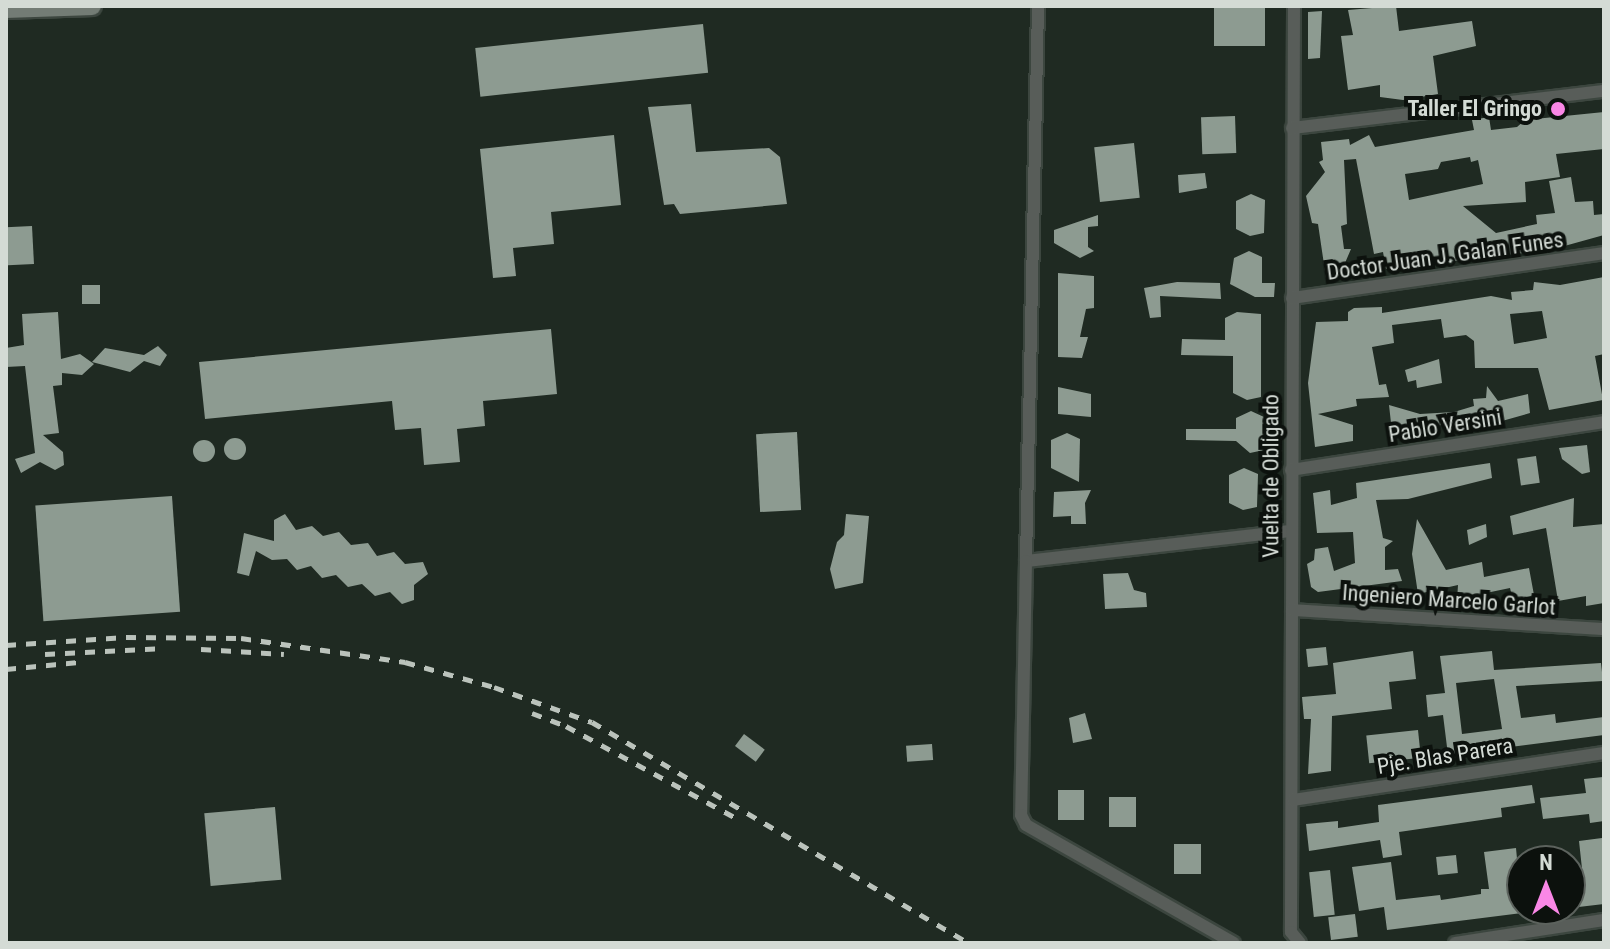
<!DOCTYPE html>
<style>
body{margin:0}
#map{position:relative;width:1610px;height:949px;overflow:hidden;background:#1f2a22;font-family:"Roboto Condensed",sans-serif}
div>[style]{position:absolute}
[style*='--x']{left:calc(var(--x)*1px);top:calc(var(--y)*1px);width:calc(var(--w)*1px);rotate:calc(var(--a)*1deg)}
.building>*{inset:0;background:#8d9b91;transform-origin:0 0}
.round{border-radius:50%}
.roads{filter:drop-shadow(2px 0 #3c463f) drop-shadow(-2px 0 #3c463f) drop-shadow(0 2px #3c463f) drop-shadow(0 -2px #3c463f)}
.minor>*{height:12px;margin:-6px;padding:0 6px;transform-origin:6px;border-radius:6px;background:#585d59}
.secondary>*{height:18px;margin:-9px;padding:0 9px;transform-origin:9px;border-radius:9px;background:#737c75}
.rail>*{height:5px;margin-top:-2.5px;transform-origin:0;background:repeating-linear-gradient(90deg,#bbc3bc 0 10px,transparent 0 20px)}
.dots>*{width:22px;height:22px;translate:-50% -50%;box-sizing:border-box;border:4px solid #0c110d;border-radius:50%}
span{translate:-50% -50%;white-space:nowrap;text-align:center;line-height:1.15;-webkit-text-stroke:8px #0c110d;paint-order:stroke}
.poi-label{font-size:22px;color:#d4dbd5;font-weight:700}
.right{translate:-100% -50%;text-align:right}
.street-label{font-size:22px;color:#d4dbd5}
.frame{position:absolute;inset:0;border:8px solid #d4dbd5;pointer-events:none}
.north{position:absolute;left:1506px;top:845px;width:80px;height:80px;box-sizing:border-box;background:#0c110d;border:2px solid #5c625d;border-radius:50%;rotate:0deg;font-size:22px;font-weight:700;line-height:32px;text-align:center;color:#d4dbd5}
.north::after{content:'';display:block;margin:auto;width:28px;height:36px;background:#fa87e6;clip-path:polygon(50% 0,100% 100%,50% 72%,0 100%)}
</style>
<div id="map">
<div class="building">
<div style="left:1214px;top:6px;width:51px;height:40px"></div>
<div style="clip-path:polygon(1396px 6px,1399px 31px,1472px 21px,1476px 46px,1433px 56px,1438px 94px,1403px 100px,1380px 97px,1380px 85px,1348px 90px,1341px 36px,1353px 35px,1348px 10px)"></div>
<div style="clip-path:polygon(1322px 11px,1320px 58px,1308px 59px,1308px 12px)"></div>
<div style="left:703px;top:24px;width:49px;height:229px;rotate:84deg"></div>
<div style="clip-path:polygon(691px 104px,696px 152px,769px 148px,780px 157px,787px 204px,680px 214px,674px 204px,664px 205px,648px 107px)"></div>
<div style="clip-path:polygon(evenodd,1604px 112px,1604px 149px,1556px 154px,1560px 177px,1525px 182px,1526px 202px,1463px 206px,1496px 233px,1537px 224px,1536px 215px,1555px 213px,1549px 181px,1571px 177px,1575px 202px,1593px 201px,1594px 215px,1604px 214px,1604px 235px,1550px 250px,1386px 269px,1383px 252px,1374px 254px,1356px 159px,1344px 160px,1347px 224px,1341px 226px,1344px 249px,1351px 249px,1345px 263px,1353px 275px,1326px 278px,1318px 224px,1312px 223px,1306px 196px,1325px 172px,1319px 162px,1323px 160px,1321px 142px,1349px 139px,1350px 145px,1369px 135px,1375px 147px,1474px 130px,1472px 120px,1489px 117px,1491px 130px,1517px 127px,1525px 120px,1604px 112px,1470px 157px,1471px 162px,1478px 160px,1483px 184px,1409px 200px,1405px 174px,1438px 169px,1441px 162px,1470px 157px)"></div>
<div style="left:1235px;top:116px;width:37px;height:34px;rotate:88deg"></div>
<div style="clip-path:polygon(614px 135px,621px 205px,551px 212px,554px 244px,513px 248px,516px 276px,493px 278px,480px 149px)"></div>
<div style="left:1134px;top:143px;width:55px;height:40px;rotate:84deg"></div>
<div style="clip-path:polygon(1205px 173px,1207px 188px,1179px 193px,1178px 175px)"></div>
<div style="clip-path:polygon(1251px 194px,1265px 200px,1264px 233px,1250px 236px,1236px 229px,1236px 201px)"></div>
<div style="clip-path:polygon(1098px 215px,1098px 226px,1088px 227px,1088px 247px,1094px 251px,1080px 258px,1054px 243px,1054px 230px)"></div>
<div style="left:32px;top:226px;width:38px;height:26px;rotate:87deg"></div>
<div style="clip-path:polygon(1249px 251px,1262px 257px,1262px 283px,1275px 283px,1274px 297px,1255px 297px,1230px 284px,1234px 258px)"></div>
<div style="clip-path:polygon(1058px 273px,1094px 276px,1094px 308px,1086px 309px,1080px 337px,1088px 337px,1082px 358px,1058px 357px)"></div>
<div style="clip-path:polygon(evenodd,1604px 277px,1604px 354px,1595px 356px,1603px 400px,1549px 410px,1538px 368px,1475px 368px,1474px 341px,1466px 335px,1444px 338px,1441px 319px,1392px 325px,1394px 343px,1372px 347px,1379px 385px,1386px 384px,1389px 397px,1356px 399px,1357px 406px,1318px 414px,1353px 425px,1353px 441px,1315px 447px,1308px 383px,1316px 322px,1348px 321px,1348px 312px,1354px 308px,1382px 307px,1382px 313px,1491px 296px,1512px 300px,1511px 292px,1533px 290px,1534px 282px,1560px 285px,1604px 277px,1542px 311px,1547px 338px,1514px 344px,1510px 314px,1542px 311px)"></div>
<div style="clip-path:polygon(1177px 282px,1220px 283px,1221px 299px,1160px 296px,1161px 317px,1150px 318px,1144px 288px)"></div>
<div style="left:82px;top:285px;width:18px;height:19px"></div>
<div style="clip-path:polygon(58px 312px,61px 359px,80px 354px,94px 364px,82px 375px,62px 373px,62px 385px,53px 386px,59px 433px,43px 435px,63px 452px,64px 465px,55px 470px,40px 462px,21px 473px,15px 459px,35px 453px,25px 366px,6px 367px,6px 348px,24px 345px,22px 314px)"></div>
<div style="clip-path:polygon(1237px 312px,1261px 314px,1261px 397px,1247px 400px,1233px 393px,1233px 356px,1181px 355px,1182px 339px,1225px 340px,1225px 318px)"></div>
<div style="clip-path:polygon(551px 329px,557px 394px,483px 401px,485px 426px,457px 429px,460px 462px,424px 465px,421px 428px,395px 430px,392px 401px,205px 419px,199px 362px)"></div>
<div style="clip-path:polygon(158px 346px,167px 355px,160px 366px,144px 361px,130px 372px,92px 362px,105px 348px,144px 355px)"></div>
<div style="clip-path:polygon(1439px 359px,1442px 383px,1417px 388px,1416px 380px,1408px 382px,1405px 370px)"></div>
<div style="clip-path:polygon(1487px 386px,1498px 401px,1528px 394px,1530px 413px,1502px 421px,1500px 417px,1392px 432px,1389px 405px,1420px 414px,1454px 412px,1474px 406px,1473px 399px,1486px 398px)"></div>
<div style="clip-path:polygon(1058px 387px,1091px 394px,1091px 417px,1058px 414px)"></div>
<div style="clip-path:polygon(1251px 411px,1264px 417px,1264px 450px,1250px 453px,1236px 441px,1186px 440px,1186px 429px,1236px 429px,1236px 418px)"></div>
<div style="left:797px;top:432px;width:78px;height:41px;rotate:87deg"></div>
<div style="clip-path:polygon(1067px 433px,1080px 439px,1079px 482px,1051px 468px,1051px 440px)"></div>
<div class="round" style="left:224px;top:438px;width:22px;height:22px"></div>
<div class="round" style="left:193px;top:440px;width:22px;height:22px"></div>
<div style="clip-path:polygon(1587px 445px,1590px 472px,1582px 474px,1562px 459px,1559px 448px)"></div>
<div style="left:1536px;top:456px;width:27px;height:19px;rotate:82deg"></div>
<div style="clip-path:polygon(1490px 463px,1492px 478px,1408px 499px,1376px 500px,1383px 538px,1393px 541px,1385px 547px,1385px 570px,1398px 569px,1402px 581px,1318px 592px,1311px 587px,1307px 564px,1314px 560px,1315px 549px,1328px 547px,1334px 571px,1355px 563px,1353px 532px,1317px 533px,1313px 493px,1330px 490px,1331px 505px,1357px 498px,1356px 483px)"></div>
<div style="clip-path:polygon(1244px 468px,1258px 474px,1257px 507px,1243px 510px,1229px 503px,1229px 475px)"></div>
<div style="clip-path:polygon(1091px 490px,1085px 503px,1086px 524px,1071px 524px,1071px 516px,1053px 517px,1054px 492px)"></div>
<div style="left:172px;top:496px;width:116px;height:137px;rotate:86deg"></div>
<div style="clip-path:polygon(1574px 498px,1573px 527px,1604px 524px,1604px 603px,1586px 606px,1586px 596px,1558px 601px,1546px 528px,1513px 535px,1510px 516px)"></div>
<div style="clip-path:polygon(285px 514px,296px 530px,312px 526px,323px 536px,339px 532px,351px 545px,368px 543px,377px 556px,394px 552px,405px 564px,423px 562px,428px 574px,414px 585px,414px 600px,402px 604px,390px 592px,375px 596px,362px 584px,348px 587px,336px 575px,322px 578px,311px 566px,297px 570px,287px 559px,272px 560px,256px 551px,249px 576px,237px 573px,244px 533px,274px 541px,274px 520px)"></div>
<div style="clip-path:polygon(846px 514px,869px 516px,863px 583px,835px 589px,830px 569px,837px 542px,844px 535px)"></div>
<div style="clip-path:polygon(1417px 519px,1446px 570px,1482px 562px,1484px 577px,1529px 568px,1534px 595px,1513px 601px,1510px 588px,1486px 593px,1489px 611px,1477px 600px,1457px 600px,1458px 585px,1418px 594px,1412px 554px)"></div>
<div style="clip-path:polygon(1486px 524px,1487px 537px,1469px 545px,1467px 530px)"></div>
<div style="clip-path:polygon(1128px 573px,1134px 590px,1146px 593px,1147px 607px,1105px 609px,1103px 574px)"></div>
<div style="left:1326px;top:647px;width:18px;height:20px;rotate:84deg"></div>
<div style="clip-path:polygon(1413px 651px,1416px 679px,1389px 682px,1392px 709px,1332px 716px,1331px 771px,1308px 774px,1311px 719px,1304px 719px,1302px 697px,1336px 694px,1333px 663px)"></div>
<div style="clip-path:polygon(evenodd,1492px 651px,1494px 670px,1601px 663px,1603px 681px,1516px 686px,1521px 718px,1555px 714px,1556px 723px,1604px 717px,1604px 735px,1448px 755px,1443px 715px,1428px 717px,1426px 695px,1445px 693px,1440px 656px,1492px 651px,1494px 679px,1502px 729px,1462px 734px,1456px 683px,1494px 679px)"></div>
<div style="clip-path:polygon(1085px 713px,1092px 739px,1073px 743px,1069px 718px)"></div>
<div style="left:1418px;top:730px;width:28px;height:52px;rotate:84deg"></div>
<div style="left:744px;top:734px;width:26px;height:15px;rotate:37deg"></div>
<div style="left:932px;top:744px;width:16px;height:26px;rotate:86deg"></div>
<div style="clip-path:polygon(1603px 777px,1604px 821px,1590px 823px,1589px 814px,1543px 819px,1540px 798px,1586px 793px,1584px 779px)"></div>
<div style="clip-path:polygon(1532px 785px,1535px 803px,1501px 808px,1502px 817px,1399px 832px,1402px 855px,1383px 858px,1380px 840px,1309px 851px,1306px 824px,1338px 821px,1338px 828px,1379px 822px,1378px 805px)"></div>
<div style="left:1058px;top:790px;width:26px;height:30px"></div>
<div style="left:1109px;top:797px;width:27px;height:30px"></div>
<div style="left:275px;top:807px;width:73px;height:71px;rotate:85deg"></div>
<div style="clip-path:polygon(1602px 838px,1604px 904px,1570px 908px,1570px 879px,1583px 878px,1579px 841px)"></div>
<div style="left:1174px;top:844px;width:27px;height:30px"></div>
<div style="clip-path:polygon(1516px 848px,1522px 913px,1387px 930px,1384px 907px,1359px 911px,1352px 867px,1391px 862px,1396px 900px,1440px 895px,1441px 900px,1481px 894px,1481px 889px,1489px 889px,1484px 852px)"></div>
<div style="left:1456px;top:855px;width:18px;height:20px;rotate:84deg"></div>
<div style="left:1330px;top:870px;width:45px;height:21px;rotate:84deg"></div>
<div style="left:1355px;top:914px;width:23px;height:27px;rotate:83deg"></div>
</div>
<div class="roads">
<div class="minor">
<div style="--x:1038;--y:6;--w:555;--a:91.24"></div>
<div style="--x:1026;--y:561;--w:266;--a:-6.5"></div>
<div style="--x:1294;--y:6;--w:926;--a:90.19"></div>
<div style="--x:1291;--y:932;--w:14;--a:51"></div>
<div style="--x:1292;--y:128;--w:314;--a:-6.8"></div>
<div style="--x:1292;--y:298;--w:315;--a:-8.2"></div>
<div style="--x:1291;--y:470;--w:317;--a:-8.7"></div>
<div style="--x:1026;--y:561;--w:254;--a:91.1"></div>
<div style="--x:1021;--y:815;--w:11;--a:63"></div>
<div style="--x:1026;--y:825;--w:239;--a:29.6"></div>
<div style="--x:1292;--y:610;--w:313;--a:3.5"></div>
<div style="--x:1293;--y:800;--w:315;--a:-8.6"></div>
<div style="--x:1455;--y:943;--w:151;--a:-8.8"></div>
</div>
<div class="secondary">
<div style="--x:6;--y:9;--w:86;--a:-2"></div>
</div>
</div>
<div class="rail">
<div style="--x:6;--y:645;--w:120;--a:-3.8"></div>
<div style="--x:126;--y:637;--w:115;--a:0.5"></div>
<div style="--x:241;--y:638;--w:166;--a:8.3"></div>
<div style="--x:405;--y:662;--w:92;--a:15.7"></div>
<div style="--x:494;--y:687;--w:104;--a:19.7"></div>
<div style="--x:592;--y:722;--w:436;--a:30.4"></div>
<div style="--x:201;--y:649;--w:83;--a:3.4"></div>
<div style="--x:45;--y:654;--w:120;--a:-2.9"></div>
<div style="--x:6;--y:669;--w:73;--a:-5.5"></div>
<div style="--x:532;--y:713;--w:36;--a:21"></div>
<div style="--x:566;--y:726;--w:196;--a:28.4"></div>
</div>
<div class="dots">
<div style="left:1558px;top:109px;background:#fa87e6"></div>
</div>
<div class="poi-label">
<span class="right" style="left:1542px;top:109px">Taller El Gringo</span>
</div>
<div class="street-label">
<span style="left:1445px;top:256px;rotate:-8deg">Doctor Juan J. Galan Funes</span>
<span style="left:1445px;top:426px;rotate:-9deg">Pablo Versini</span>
<span style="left:1271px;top:476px;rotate:-90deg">Vuelta de Obligado</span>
<span style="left:1449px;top:600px;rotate:4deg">Ingeniero Marcelo Garlot</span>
<span style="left:1445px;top:756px;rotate:-9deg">Pje. Blas Parera</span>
</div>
<div class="frame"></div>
<div class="north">N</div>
</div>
